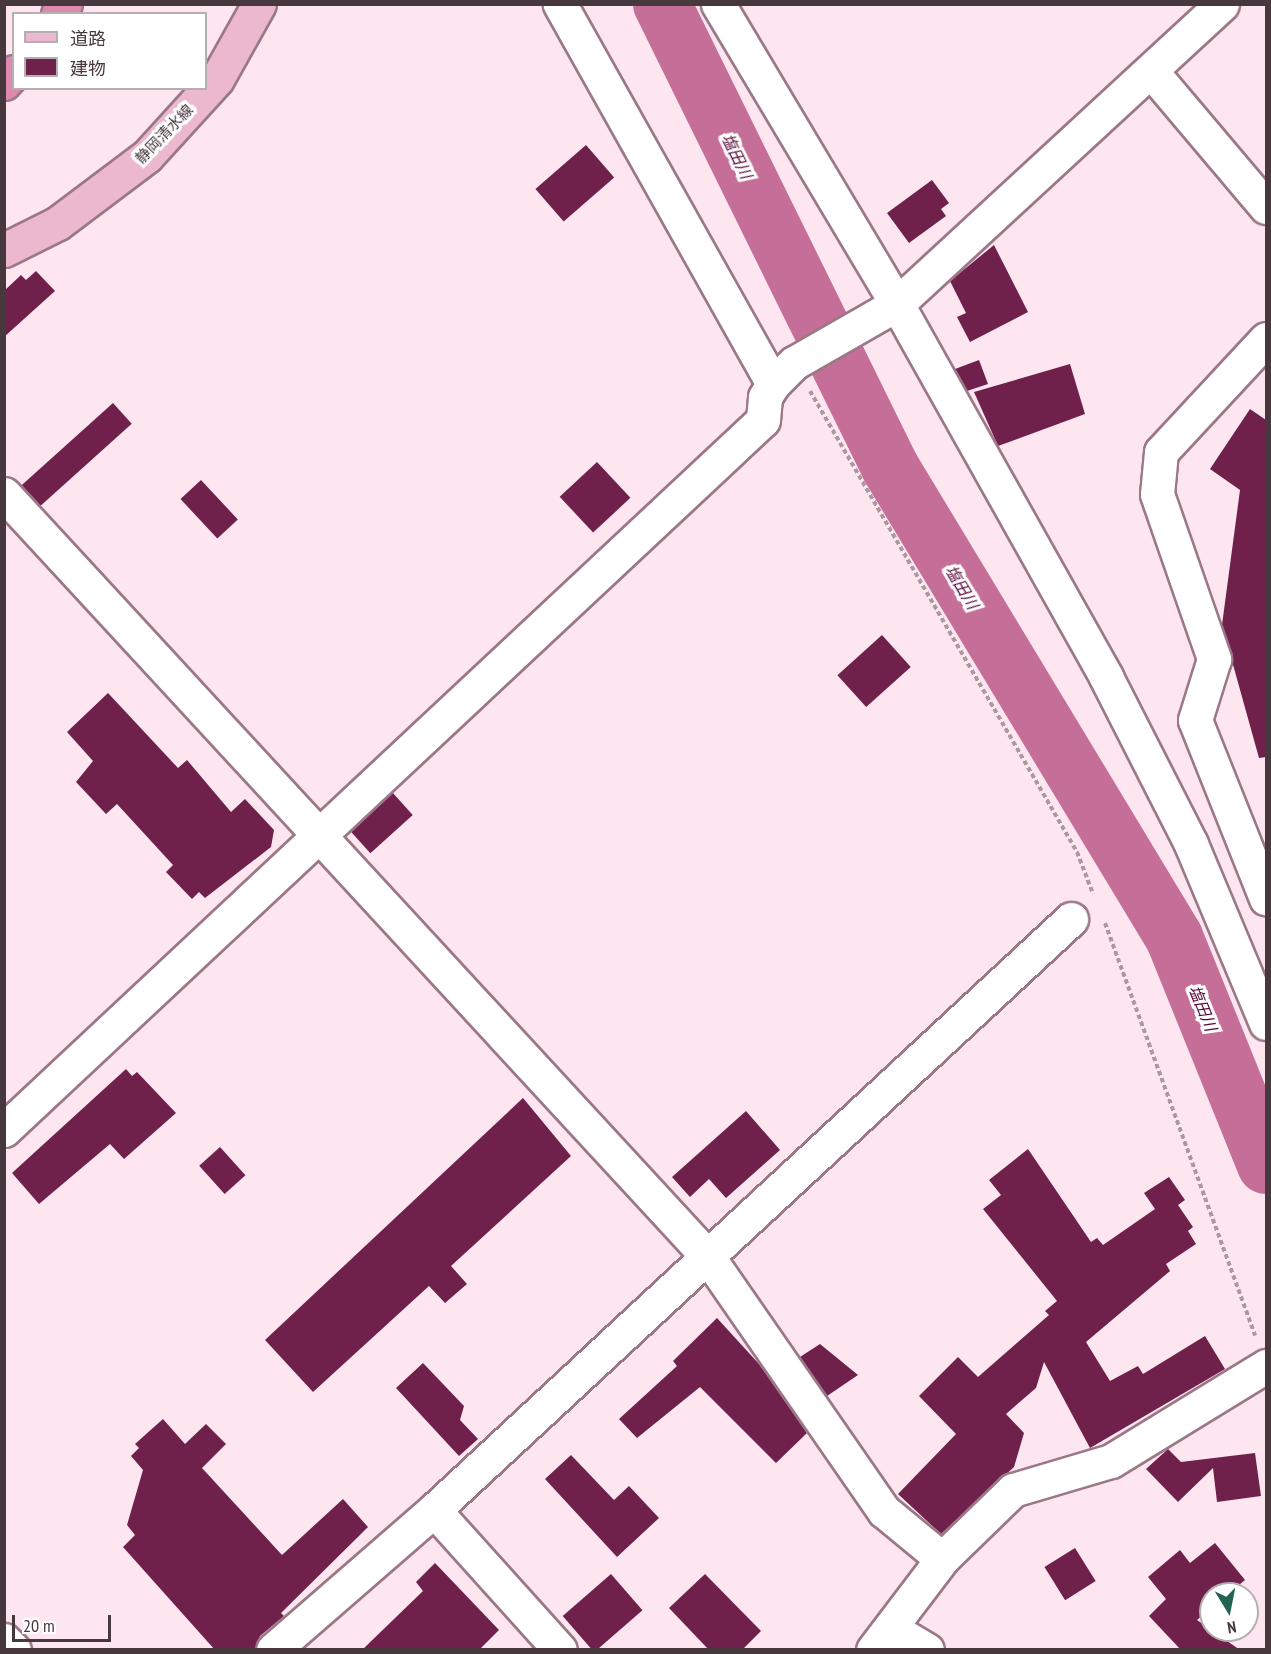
<!DOCTYPE html>
<meta charset="utf-8">
<style>
body{margin:0}
#map{position:relative;width:1271px;height:1654px;overflow:hidden;background:#fee6f0;font-family:"PT Sans Narrow","Noto Sans JP",sans-serif}
div>[style]{position:absolute}
[style*='--x']{left:calc(var(--x)*1px);top:calc(var(--y)*1px);width:calc(var(--w)*1px);rotate:calc(var(--a)*1deg)}
.river>*{height:58px;margin:-29px;padding:0 29px;transform-origin:29px;border-radius:29px;background:#c56e97}
.building>*{inset:0;background:#6f204b;transform-origin:0 0}
.path>*{height:4px;margin-top:-2px;transform-origin:0;background:repeating-linear-gradient(90deg,#ab98a0 0 4.5px,transparent 0 7.5px)}
.roads{filter:drop-shadow(2px 0 #9b7887) drop-shadow(-2px 0 #9b7887) drop-shadow(0 2px #9b7887) drop-shadow(0 -2px #9b7887)}
.street>*{height:33px;margin:-16.5px;padding:0 16.5px;transform-origin:16.5px;border-radius:16.5px;background:#fff}
.primary>*{height:33px;margin:-16.5px;padding:0 16.5px;transform-origin:16.5px;border-radius:16.5px;background:#ebb8d0}
.highway>*{height:33px;margin:-16.5px;padding:0 16.5px;transform-origin:16.5px;border-radius:16.5px;background:#de89b0}
span{translate:-50% -50%;white-space:nowrap;text-align:center;line-height:1.15;-webkit-text-stroke:6px #fff;paint-order:stroke}
.street-label{font-size:15px;color:#47383e}
.water-label{font-size:16px;color:#580637;font-style:italic}
.frame{position:absolute;inset:0;border:6px solid #47383e;pointer-events:none}
.legend{position:absolute;left:12px;top:12px;width:195px;height:78px;box-sizing:border-box;background:#fff;border:2px solid #b5afb2;margin:0;padding:8px 10px;list-style:none;font-size:18px;color:#47383e}
.legend li{display:flex;align-items:center;gap:12px;height:30px}
.legend b{width:30px;border:2px solid #b5afb2}
.north{position:absolute;left:1199px;top:1582px;width:60px;height:60px;box-sizing:border-box;background:#fff;border:2px solid #b5afb2;border-radius:50%;rotate:170deg;font-size:16px;font-weight:700;line-height:24px;text-align:center;color:#47383e}
.north::after{content:'';display:block;margin:auto;width:21px;height:27px;background:#236351;clip-path:polygon(50% 0,100% 100%,50% 72%,0 100%)}
.scale{position:absolute;left:12px;top:1615px;width:99px;height:27px;box-sizing:border-box;border:3px solid #47383e;border-top:0;padding-left:8px;font-size:18px;line-height:21px;white-space:nowrap;color:#47383e;-webkit-text-stroke:4px #fff;paint-order:stroke}
</style>
<div id="map">
<div class="river">
<div style="--x:662;--y:4;--w:516;--a:63.78"></div>
<div style="--x:890;--y:467;--w:549;--a:58.86"></div>
<div style="--x:1174;--y:937;--w:246;--a:68"></div>
</div>
<div class="building">
<div style="left:586px;top:145px;width:43px;height:67px;rotate:49deg"></div>
<div style="clip-path:polygon(932px 180px,949px 203px,941px 209px,946px 216px,909px 243px,887px 213px)"></div>
<div style="clip-path:polygon(994px 245px,1028px 312px,970px 342px,957px 317px,966px 313px,950px 281px)"></div>
<div style="clip-path:polygon(36px 271px,55px 291px,4px 337px,4px 291px,21px 275px,26px 280px)"></div>
<div style="clip-path:polygon(979px 360px,988px 384px,967px 391px,955px 369px)"></div>
<div style="clip-path:polygon(1070px 364px,1085px 414px,998px 446px,974px 392px)"></div>
<div style="left:113px;top:403px;width:28px;height:123px;rotate:48deg"></div>
<div style="clip-path:polygon(1250px 409px,1266px 420px,1266px 757px,1259px 758px,1222px 625px,1240px 490px,1210px 469px)"></div>
<div style="left:597px;top:462px;width:49px;height:51px;rotate:47deg"></div>
<div style="left:201px;top:480px;width:54px;height:28px;rotate:47deg"></div>
<div style="left:882px;top:635px;width:43px;height:60px;rotate:48deg"></div>
<div style="clip-path:polygon(108px 693px,178px 768px,187px 760px,231px 812px,245px 799px,274px 830px,271px 847px,205px 898px,199px 892px,192px 899px,166px 872px,173px 865px,117px 804px,106px 814px,76px 782px,93px 761px,67px 732px)"></div>
<div style="left:392px;top:792px;width:31px;height:57px;rotate:48deg"></div>
<div style="clip-path:polygon(126px 1069px,132px 1076px,137px 1072px,176px 1113px,124px 1159px,110px 1144px,39px 1204px,12px 1173px)"></div>
<div style="clip-path:polygon(523px 1098px,571px 1156px,451px 1266px,467px 1284px,445px 1303px,429px 1286px,313px 1392px,265px 1340px)"></div>
<div style="clip-path:polygon(746px 1111px,780px 1150px,726px 1198px,709px 1179px,690px 1197px,672px 1177px)"></div>
<div style="left:220px;top:1147px;width:38px;height:28px;rotate:48deg"></div>
<div style="clip-path:polygon(1028px 1149px,1091px 1242px,1097px 1238px,1103px 1245px,1155px 1209px,1144px 1193px,1169px 1177px,1185px 1200px,1178px 1205px,1193px 1227px,1188px 1231px,1196px 1244px,1166px 1264px,1170px 1271px,1086px 1342px,1110px 1381px,1138px 1366px,1143px 1374px,1205px 1336px,1225px 1369px,1090px 1448px,1044px 1362px,1036px 1388px,1006px 1414px,1024px 1433px,1014px 1467px,941px 1534px,898px 1494px,956px 1434px,919px 1396px,958px 1357px,978px 1377px,1049px 1315px,1045px 1311px,1057px 1301px,983px 1209px,1001px 1195px,989px 1180px)"></div>
<div style="clip-path:polygon(717px 1318px,759px 1364px,807px 1433px,776px 1463px,700px 1387px,637px 1438px,619px 1419px,677px 1366px,673px 1361px)"></div>
<div style="clip-path:polygon(820px 1344px,858px 1375px,827px 1396px,800px 1357px)"></div>
<div style="clip-path:polygon(423px 1363px,464px 1406px,460px 1420px,478px 1439px,459px 1456px,396px 1388px)"></div>
<div style="clip-path:polygon(163px 1419px,185px 1444px,206px 1424px,226px 1444px,202px 1468px,282px 1555px,343px 1499px,368px 1527px,281px 1613px,284px 1616px,260px 1636px,255px 1650px,215px 1650px,123px 1547px,135px 1535px,127px 1525px,143px 1470px,131px 1456px,139px 1448px,135px 1444px)"></div>
<div style="clip-path:polygon(1168px 1449px,1181px 1462px,1255px 1453px,1261px 1496px,1217px 1502px,1213px 1468px,1178px 1502px,1146px 1469px)"></div>
<div style="clip-path:polygon(571px 1455px,614px 1500px,629px 1486px,659px 1518px,617px 1557px,545px 1479px)"></div>
<div style="clip-path:polygon(1215px 1543px,1245px 1580px,1228px 1594px,1211px 1594px,1211px 1608px,1197px 1620px,1240px 1650px,1181px 1650px,1149px 1616px,1166px 1599px,1148px 1577px,1180px 1550px,1190px 1563px)"></div>
<div style="left:1075px;top:1548px;width:39px;height:36px;rotate:58deg"></div>
<div style="clip-path:polygon(435px 1563px,499px 1630px,479px 1650px,362px 1650px,423px 1591px,416px 1582px)"></div>
<div style="left:611px;top:1574px;width:48px;height:64px;rotate:49deg"></div>
<div style="clip-path:polygon(705px 1574px,761px 1631px,742px 1650px,709px 1650px,669px 1608px)"></div>
</div>
<div class="path">
<div style="--x:810;--y:391;--w:533;--a:59.92"></div>
<div style="--x:1077;--y:852;--w:45;--a:69.1"></div>
<div style="--x:1105;--y:923;--w:439;--a:70"></div>
</div>
<div class="roads">
<div class="street">
<div style="--x:718;--y:4;--w:349;--a:59.2"></div>
<div style="--x:897;--y:304;--w:428;--a:60.7"></div>
<div style="--x:1106;--y:677;--w:187;--a:63"></div>
<div style="--x:1191;--y:844;--w:194;--a:67.3"></div>
<div style="--x:1151;--y:71;--w:178;--a:49.8"></div>
<div style="--x:1266;--y:339;--w:154;--a:132.9"></div>
<div style="--x:1161;--y:452;--w:42;--a:95.4"></div>
<div style="--x:1157;--y:494;--w:175;--a:70.9"></div>
<div style="--x:1214;--y:659;--w:64;--a:107.3"></div>
<div style="--x:1195;--y:720;--w:192;--a:68.3"></div>
<div style="--x:773;--y:384;--w:30;--a:-45"></div>
<div style="--x:794;--y:363;--w:119;--a:-29.8"></div>
<div style="--x:897;--y:304;--w:442;--a:-42.7"></div>
<div style="--x:4;--y:494;--w:1038;--a:47.3"></div>
<div style="--x:708;--y:1257;--w:309;--a:55.3"></div>
<div style="--x:884;--y:1511;--w:75;--a:39.6"></div>
<div style="--x:942;--y:1559;--w:99;--a:-44.2"></div>
<div style="--x:1013;--y:1490;--w:102;--a:-16.5"></div>
<div style="--x:1111;--y:1461;--w:182;--a:-31.5"></div>
<div style="--x:4;--y:1130;--w:1039;--a:-43.09"></div>
<div style="--x:763;--y:420;--w:23;--a:-85"></div>
<div style="--x:765;--y:397;--w:15;--a:-58"></div>
<div style="--x:773;--y:384;--w:436;--a:-119.3"></div>
<div style="--x:434;--y:1510;--w:188;--a:48"></div>
<div style="--x:890;--y:1628;--w:43;--a:30.7"></div>
<div style="--x:4;--y:1640;--w:14;--a:45"></div>
<div style="--x:273;--y:1650;--w:213;--a:-41"></div>
<div style="--x:434;--y:1510;--w:869;--a:-42.85"></div>
<div style="--x:873;--y:1650;--w:114;--a:-52.8"></div>
</div>
<div class="primary">
<div style="--x:4;--y:250;--w:60;--a:-26.6"></div>
<div style="--x:58;--y:223;--w:111;--a:-37"></div>
<div style="--x:147;--y:156;--w:104;--a:-47.7"></div>
<div style="--x:217;--y:79;--w:86;--a:-60.8"></div>
</div>
<div class="highway">
<div style="--x:58;--y:14;--w:12;--a:-55"></div>
<div style="--x:4;--y:83;--w:15;--a:-48"></div>
</div>
</div>
<div class="street-label">
<span style="left:164px;top:134px;rotate:-46deg">静岡清水線</span>
</div>
<div class="water-label">
<span style="left:737px;top:156px;rotate:64deg">塩田川</span>
<span style="left:962px;top:587px;rotate:59deg">塩田川</span>
<span style="left:1203px;top:1008px;rotate:68deg">塩田川</span>
</div>
<div class="frame"></div>
<ul class="legend">
<li><b style="height:8px;background:#ebb8d0"></b>道路</li>
<li><b style="height:16px;background:#6f204b"></b>建物</li>
</ul>
<div class="north">N</div>
<div class="scale">20 m</div>
</div>
